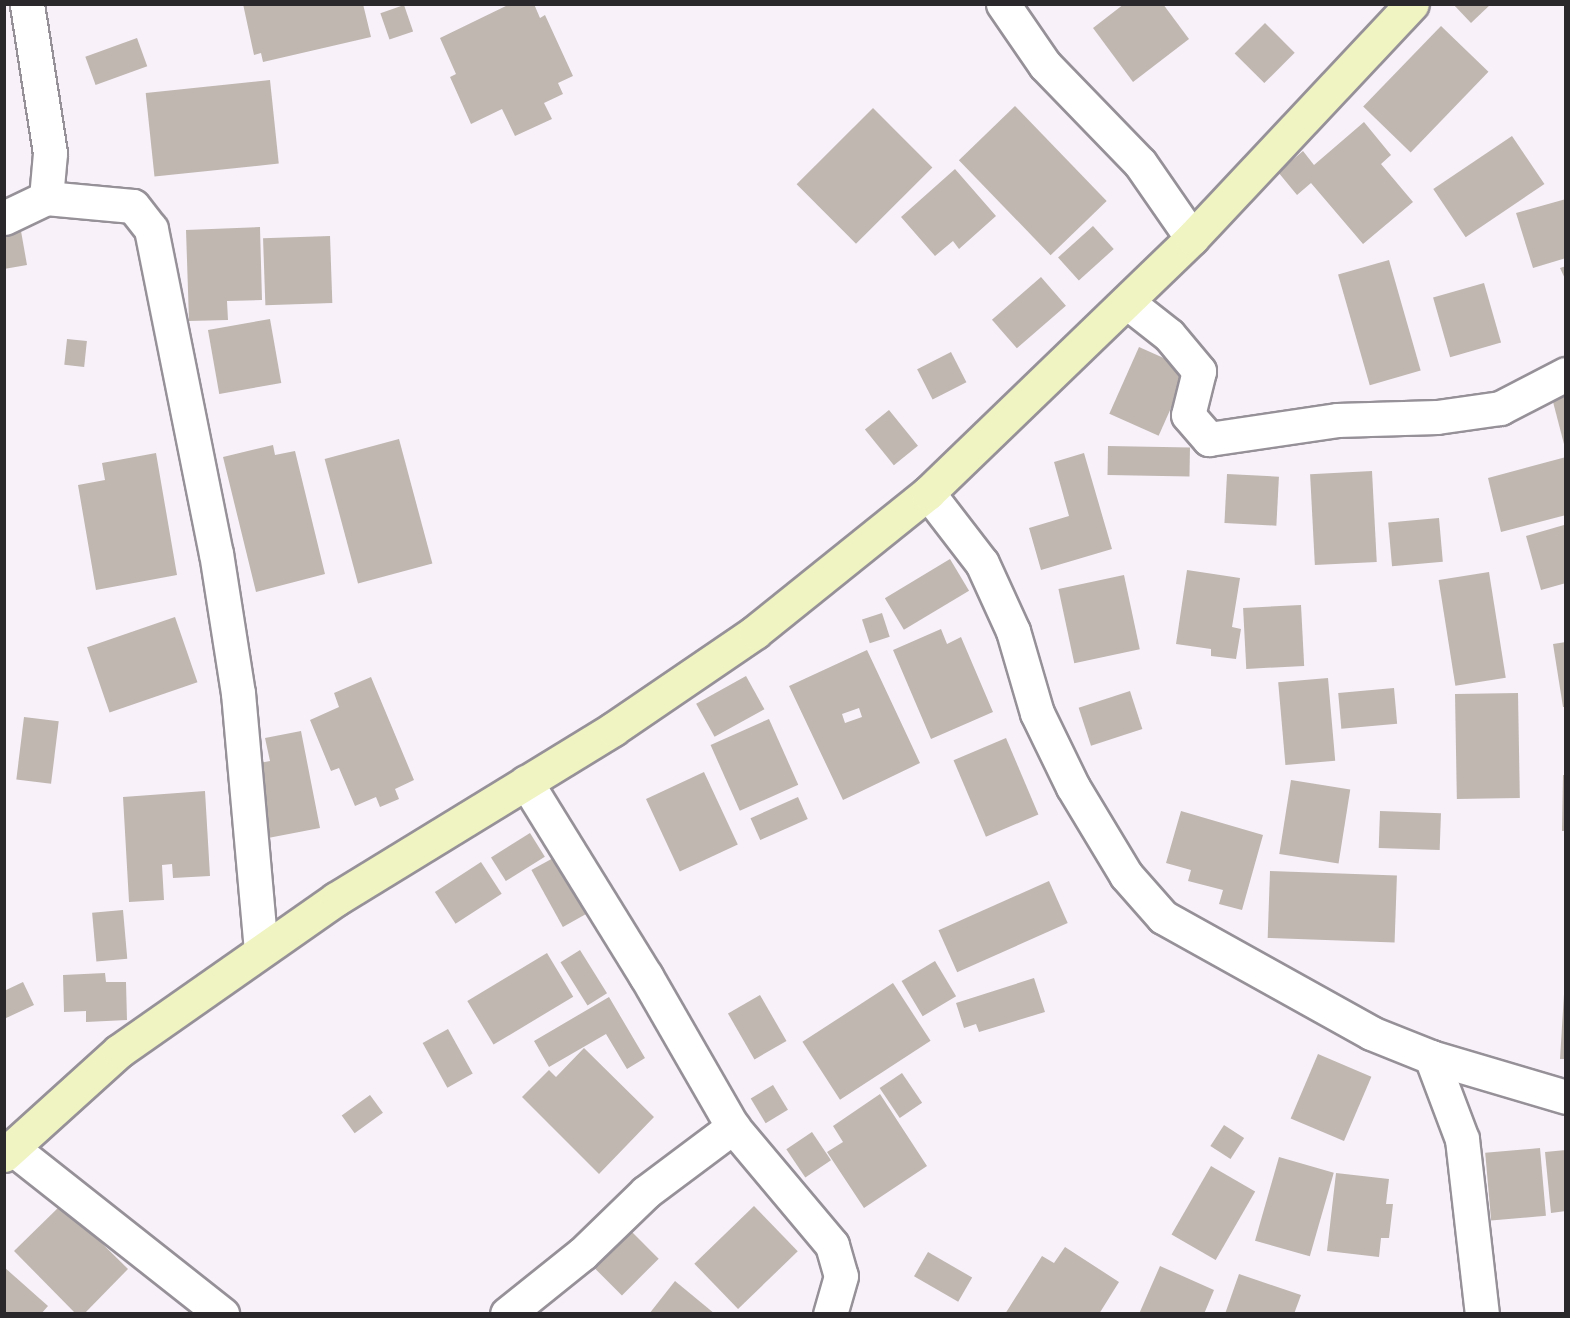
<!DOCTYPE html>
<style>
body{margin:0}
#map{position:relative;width:1570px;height:1318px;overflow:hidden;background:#f8f1fa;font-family:"Asap Condensed",sans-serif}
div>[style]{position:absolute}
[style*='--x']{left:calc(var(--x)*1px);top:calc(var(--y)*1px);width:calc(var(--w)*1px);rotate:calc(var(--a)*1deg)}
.building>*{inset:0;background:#bfb7b0;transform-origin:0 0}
.roads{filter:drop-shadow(2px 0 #969098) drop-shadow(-2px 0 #969098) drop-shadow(0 2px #969098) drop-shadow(0 -2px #969098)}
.street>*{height:33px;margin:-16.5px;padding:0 16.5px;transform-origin:16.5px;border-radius:16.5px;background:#fff}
.secondary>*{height:33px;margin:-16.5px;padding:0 16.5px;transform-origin:16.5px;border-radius:16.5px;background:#f0f4c2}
span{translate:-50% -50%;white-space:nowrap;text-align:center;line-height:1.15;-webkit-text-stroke:6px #fff;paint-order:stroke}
.frame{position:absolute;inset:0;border:6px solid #2a282b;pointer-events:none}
</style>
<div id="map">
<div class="building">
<div style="clip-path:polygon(243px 4px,363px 4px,371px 37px,263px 62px,261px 53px,254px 55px)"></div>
<div style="clip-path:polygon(510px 4px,534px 4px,540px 18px,545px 15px,573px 76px,558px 83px,563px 94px,544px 103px,552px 119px,515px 136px,502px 109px,471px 124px,450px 77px,456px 74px,440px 38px)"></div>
<div style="clip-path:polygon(1124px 4px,1163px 4px,1189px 39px,1133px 82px,1093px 28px)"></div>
<div style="clip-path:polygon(1453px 4px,1491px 4px,1471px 23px)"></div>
<div style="left:404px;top:5px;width:28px;height:25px;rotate:71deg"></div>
<div style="left:1265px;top:23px;width:42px;height:43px;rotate:45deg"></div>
<div style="left:1441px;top:26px;width:66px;height:112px;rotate:44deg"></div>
<div style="left:137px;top:38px;width:30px;height:55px;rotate:70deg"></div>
<div style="left:270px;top:80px;width:84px;height:125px;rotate:84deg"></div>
<div style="left:1015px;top:106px;width:132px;height:78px;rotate:46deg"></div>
<div style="left:873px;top:108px;width:84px;height:108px;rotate:45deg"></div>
<div style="clip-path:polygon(1364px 122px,1391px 155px,1381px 164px,1413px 202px,1363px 244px,1311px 183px,1297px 195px,1278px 172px,1303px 151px,1314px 165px)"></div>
<div style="left:1512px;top:136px;width:58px;height:95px;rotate:56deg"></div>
<div style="clip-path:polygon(955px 169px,996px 216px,959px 249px,953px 241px,935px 256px,901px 217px)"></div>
<div style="clip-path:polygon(1566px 199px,1566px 258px,1533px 268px,1516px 213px)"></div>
<div style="left:1093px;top:226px;width:31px;height:47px;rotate:48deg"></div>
<div style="clip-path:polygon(260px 227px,262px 300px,227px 301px,228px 320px,189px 321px,186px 230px)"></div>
<div style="clip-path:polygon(21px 231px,27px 265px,4px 269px,4px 234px)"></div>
<div style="left:330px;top:236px;width:67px;height:67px;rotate:88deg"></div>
<div style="left:1389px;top:260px;width:115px;height:53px;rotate:74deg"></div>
<div style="clip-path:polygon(1566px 266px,1566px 281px,1560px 268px)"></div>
<div style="left:1041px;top:277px;width:38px;height:65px;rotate:49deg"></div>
<div style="left:1484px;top:283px;width:62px;height:53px;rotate:74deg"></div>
<div style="left:270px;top:319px;width:65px;height:63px;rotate:80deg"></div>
<div style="left:67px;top:339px;width:20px;height:26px;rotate:6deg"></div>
<div style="left:1139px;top:347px;width:54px;height:73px;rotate:24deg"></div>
<div style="left:951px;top:352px;width:34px;height:38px;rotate:63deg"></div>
<div style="clip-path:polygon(1566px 394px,1566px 447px,1565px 448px,1552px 398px)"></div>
<div style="left:889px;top:410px;width:46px;height:31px;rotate:51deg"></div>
<div style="left:399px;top:439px;width:129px;height:77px;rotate:75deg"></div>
<div style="clip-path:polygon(273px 445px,275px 455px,295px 451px,325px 574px,256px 592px,223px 457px)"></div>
<div style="left:1108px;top:446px;width:82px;height:29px;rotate:1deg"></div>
<div style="clip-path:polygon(156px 453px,177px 575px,96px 590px,78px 485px,105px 480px,102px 463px)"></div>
<div style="clip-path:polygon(1084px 453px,1112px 549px,1041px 570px,1029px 528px,1069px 516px,1054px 462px)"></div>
<div style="clip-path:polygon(1566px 457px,1566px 515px,1501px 532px,1488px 478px)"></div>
<div style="left:1372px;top:471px;width:91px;height:62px;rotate:87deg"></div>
<div style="left:1227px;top:474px;width:52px;height:49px;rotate:3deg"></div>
<div style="left:1439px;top:518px;width:44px;height:51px;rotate:85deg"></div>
<div style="clip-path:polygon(1564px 525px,1566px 583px,1541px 590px,1526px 536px)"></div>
<div style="left:950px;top:559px;width:37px;height:76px;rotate:59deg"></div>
<div style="clip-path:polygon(1187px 570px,1240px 578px,1232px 627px,1241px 629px,1236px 659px,1211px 656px,1211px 649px,1176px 644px)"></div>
<div style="left:1489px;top:572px;width:107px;height:51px;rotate:81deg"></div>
<div style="left:1124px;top:575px;width:76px;height:67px;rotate:78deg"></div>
<div style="left:1301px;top:605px;width:61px;height:58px;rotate:87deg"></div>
<div style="left:882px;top:613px;width:25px;height:21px;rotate:72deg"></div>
<div style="left:175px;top:617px;width:69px;height:93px;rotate:71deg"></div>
<div style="clip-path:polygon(941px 629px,947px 644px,961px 637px,993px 712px,931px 739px,893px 650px)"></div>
<div style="clip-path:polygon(1566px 642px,1566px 707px,1563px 707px,1553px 644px)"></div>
<div style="clip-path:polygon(evenodd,867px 650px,920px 763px,843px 800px,789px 686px,867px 650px,859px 708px,862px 717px,845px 723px,842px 714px,859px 708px)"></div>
<div style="left:746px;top:676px;width:38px;height:57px;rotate:61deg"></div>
<div style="clip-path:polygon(371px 677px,414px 780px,395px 789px,399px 799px,380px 807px,376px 797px,355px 806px,339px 768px,331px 771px,310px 720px,339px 707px,334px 693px)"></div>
<div style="left:1328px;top:678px;width:83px;height:50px;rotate:85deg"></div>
<div style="left:1394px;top:688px;width:36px;height:56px;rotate:85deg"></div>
<div style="left:1130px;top:691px;width:40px;height:54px;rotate:72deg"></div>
<div style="left:1518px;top:693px;width:105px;height:63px;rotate:89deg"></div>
<div style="left:24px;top:717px;width:35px;height:63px;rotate:7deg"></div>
<div style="left:769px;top:719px;width:72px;height:64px;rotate:66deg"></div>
<div style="clip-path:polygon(301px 731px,320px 828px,268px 838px,254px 764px,270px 761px,265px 738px)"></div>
<div style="left:1006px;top:738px;width:83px;height:57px;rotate:67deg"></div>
<div style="left:704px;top:772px;width:80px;height:64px;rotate:65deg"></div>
<div style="clip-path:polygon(1563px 775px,1566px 775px,1566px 831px,1562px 831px)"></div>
<div style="left:1291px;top:780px;width:60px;height:75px;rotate:9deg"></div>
<div style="clip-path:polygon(205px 791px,210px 876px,173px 878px,172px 864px,162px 865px,164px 900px,129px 902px,123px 797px)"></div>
<div style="left:798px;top:797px;width:24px;height:52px;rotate:66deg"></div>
<div style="clip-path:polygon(1181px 811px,1263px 835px,1242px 910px,1219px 904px,1223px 890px,1188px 881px,1191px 870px,1166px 863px)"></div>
<div style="left:1380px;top:811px;width:61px;height:37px;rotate:2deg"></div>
<div style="left:530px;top:833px;width:28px;height:46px;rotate:58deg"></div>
<div style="left:555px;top:857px;width:65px;height:27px;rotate:61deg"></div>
<div style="left:481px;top:862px;width:38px;height:55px;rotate:57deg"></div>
<div style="left:1270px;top:871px;width:127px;height:67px;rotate:2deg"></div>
<div style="left:1049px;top:881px;width:46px;height:121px;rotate:66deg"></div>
<div style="left:123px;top:910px;width:49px;height:31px;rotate:85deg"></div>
<div style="left:580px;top:950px;width:51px;height:23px;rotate:58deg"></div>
<div style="left:547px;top:953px;width:51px;height:93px;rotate:59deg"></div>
<div style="left:935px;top:961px;width:41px;height:39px;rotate:59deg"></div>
<div style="clip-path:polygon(105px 973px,106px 982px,126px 982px,127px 1020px,86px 1022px,86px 1011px,64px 1012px,63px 975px)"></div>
<div style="clip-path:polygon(1034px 978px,1045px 1012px,979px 1032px,976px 1024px,964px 1028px,956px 1003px)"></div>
<div style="clip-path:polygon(23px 982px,34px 1005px,4px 1019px,4px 991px)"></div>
<div style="left:893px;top:983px;width:69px;height:108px;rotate:57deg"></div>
<div style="clip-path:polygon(1564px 994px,1566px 994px,1566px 1059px,1560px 1059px)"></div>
<div style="left:760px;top:995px;width:53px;height:37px;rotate:60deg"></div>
<div style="clip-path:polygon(609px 997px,645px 1058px,627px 1069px,606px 1034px,549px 1067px,534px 1041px)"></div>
<div style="left:448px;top:1029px;width:51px;height:29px;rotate:61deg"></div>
<div style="clip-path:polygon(584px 1048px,654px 1117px,599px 1174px,522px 1097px,549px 1070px,556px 1077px)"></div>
<div style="left:1318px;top:1054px;width:58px;height:70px;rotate:23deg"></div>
<div style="left:902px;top:1073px;width:36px;height:27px;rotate:56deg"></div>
<div style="left:773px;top:1085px;width:29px;height:26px;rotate:59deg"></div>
<div style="clip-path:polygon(880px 1094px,927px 1166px,864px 1208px,827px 1152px,843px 1142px,833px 1126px)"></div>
<div style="left:370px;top:1095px;width:22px;height:35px;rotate:54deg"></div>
<div style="left:1224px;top:1125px;width:24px;height:25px;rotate:33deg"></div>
<div style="left:812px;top:1132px;width:34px;height:31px;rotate:56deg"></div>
<div style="left:1540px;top:1148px;width:68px;height:55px;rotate:85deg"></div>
<div style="clip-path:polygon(1566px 1150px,1566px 1211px,1551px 1213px,1545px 1152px)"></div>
<div style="left:1279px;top:1157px;width:57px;height:87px;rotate:16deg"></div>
<div style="left:1211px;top:1166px;width:51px;height:79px;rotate:30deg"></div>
<div style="clip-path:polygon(1336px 1173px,1389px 1179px,1386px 1204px,1393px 1204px,1389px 1238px,1381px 1238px,1379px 1257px,1327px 1251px)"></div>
<div style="clip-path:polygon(62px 1204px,128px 1269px,84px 1314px,76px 1314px,14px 1251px)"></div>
<div style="left:754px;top:1206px;width:63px;height:83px;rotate:46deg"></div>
<div style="left:629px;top:1229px;width:42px;height:52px;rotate:45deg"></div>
<div style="clip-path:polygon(1065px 1247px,1119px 1282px,1099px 1314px,1005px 1314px,1042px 1256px,1054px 1263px)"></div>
<div style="left:928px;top:1252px;width:51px;height:28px;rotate:30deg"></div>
<div style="clip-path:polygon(1160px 1266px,1214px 1290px,1204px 1314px,1139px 1314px)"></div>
<div style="clip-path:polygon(4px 1267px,48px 1306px,41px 1314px,4px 1314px)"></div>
<div style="clip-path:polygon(1239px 1274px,1301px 1295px,1294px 1314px,1225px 1314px)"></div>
<div style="clip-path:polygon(675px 1281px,715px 1314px,649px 1314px)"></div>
</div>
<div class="roads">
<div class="street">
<div style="--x:1003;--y:4;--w:74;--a:55.5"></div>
<div style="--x:1045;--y:65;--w:136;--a:45.9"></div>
<div style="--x:1140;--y:163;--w:91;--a:55.3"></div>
<div style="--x:46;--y:198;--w:87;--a:5.3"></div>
<div style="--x:133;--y:206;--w:29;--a:52"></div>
<div style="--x:151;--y:229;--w:330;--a:78.7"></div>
<div style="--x:216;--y:553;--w:142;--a:81.1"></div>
<div style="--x:238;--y:693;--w:259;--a:84.9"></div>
<div style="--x:4;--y:218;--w:47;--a:-25.5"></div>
<div style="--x:46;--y:198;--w:45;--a:-84.9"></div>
<div style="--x:50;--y:153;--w:151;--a:-98.8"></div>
<div style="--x:1127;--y:302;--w:53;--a:38.2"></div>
<div style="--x:1169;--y:335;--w:47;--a:50.2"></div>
<div style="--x:1199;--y:371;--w:45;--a:104"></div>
<div style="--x:1188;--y:415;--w:32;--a:49"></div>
<div style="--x:1209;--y:439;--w:129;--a:-8.4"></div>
<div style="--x:1337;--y:420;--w:100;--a:-1.7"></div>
<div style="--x:1437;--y:417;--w:64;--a:-8.1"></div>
<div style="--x:1500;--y:408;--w:74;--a:-27.3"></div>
<div style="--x:928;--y:493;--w:88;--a:52.4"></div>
<div style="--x:982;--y:563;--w:75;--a:65.5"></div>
<div style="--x:1013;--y:631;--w:85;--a:73.7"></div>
<div style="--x:1037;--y:713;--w:82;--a:64.1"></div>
<div style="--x:1073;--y:787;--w:103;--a:58.9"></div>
<div style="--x:1126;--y:875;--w:56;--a:48.6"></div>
<div style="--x:1163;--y:917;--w:238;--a:29.1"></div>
<div style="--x:1371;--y:1033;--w:65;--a:21.8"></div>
<div style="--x:1431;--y:1057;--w:141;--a:16.5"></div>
<div style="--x:526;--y:782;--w:228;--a:58.3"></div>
<div style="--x:646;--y:976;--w:174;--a:60.1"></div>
<div style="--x:733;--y:1127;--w:154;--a:50"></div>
<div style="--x:832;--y:1245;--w:32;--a:74"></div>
<div style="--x:841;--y:1276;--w:40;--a:106"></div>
<div style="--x:1431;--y:1057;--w:88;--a:69.3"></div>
<div style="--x:1462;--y:1139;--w:176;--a:83.5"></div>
<div style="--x:12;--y:1148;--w:268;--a:38.3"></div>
<div style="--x:507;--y:1314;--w:96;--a:-38.7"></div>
<div style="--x:582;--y:1254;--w:89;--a:-44.1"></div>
<div style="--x:646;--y:1192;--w:109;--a:-36.8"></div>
</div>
<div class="secondary">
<div style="--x:4;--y:1155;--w:155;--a:-42.1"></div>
<div style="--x:119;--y:1051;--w:265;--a:-35"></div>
<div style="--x:336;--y:899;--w:325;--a:-31.5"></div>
<div style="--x:613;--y:729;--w:172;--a:-34.3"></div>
<div style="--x:755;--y:632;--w:222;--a:-38.8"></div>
<div style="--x:928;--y:493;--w:367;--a:-44"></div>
<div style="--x:1192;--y:238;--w:321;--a:-46.8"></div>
</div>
</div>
<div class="frame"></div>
</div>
